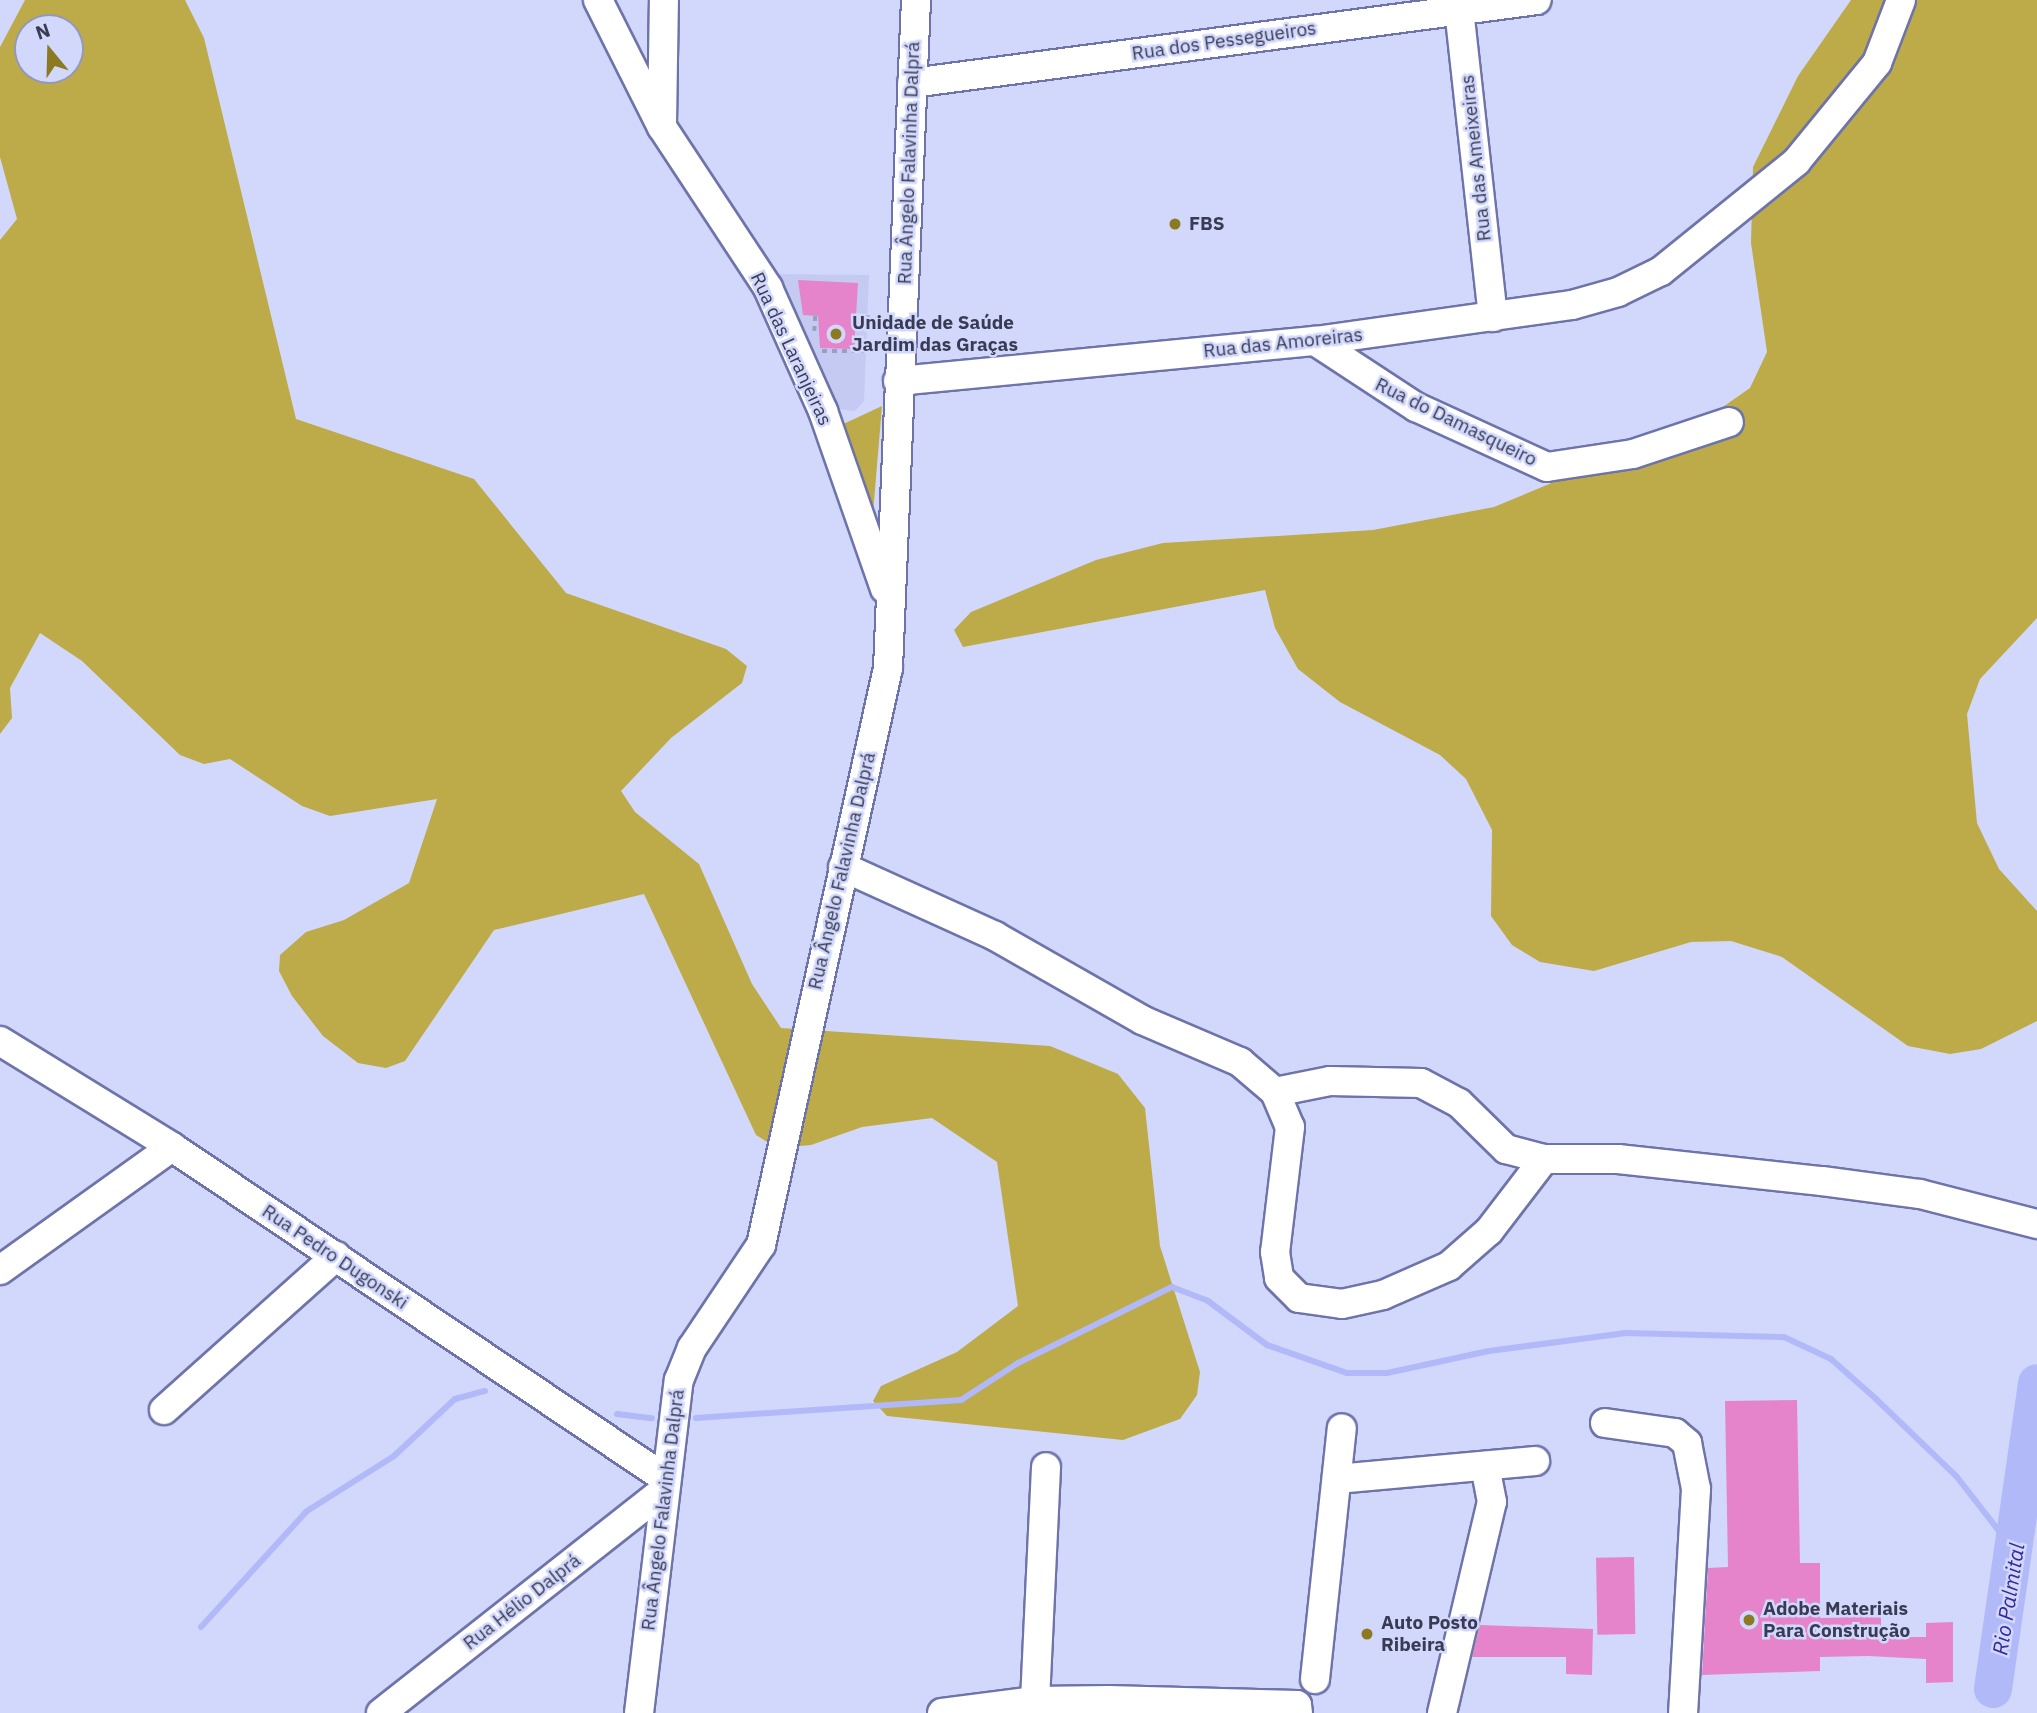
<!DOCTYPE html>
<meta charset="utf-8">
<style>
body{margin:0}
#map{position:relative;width:2037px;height:1713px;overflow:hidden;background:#d2d8fc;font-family:"IBM Plex Sans",sans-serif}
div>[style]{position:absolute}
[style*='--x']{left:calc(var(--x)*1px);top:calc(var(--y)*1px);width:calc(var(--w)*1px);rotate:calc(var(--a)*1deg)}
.built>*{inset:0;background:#c4caf1}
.green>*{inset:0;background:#bdaa48}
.stream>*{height:6px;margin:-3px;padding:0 3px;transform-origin:3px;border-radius:3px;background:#b1b9f8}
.river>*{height:38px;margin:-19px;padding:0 19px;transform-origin:19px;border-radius:19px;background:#b1b9f8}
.building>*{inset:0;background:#e684cb;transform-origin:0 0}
.path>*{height:3.5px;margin-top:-1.75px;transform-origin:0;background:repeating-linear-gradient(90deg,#9a9fbf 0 5px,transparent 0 10px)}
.roads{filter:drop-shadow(2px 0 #6e74aa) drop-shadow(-2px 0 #6e74aa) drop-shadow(0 2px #6e74aa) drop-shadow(0 -2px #6e74aa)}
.minor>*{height:28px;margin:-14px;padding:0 14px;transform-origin:14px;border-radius:14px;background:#fff}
.dots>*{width:19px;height:19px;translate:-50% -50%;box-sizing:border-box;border:4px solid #d2d8fc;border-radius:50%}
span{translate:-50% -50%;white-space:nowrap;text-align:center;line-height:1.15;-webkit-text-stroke:5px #d2d8fc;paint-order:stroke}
.street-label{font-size:19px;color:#383b53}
.poi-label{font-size:19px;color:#383b53;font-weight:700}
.left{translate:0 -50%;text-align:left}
.water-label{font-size:21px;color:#34289c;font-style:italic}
.north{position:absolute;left:14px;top:14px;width:70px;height:70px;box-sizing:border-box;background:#d2d8fc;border:2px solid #9499b8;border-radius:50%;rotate:341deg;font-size:19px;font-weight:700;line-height:28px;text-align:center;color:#383b53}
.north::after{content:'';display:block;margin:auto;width:24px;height:32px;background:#8b7a20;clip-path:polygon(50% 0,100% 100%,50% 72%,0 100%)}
</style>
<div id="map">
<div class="built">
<div style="clip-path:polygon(772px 274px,869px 275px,864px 401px,855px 411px,837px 409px,820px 363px)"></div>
</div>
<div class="green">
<div style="clip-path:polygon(evenodd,185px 0,204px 38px,296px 419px,474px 479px,566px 593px,726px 649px,747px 666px,742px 683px,671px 738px,621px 791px,635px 812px,699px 864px,752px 984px,781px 1028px,1050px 1046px,1118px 1074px,1145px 1108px,1160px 1246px,1200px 1372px,1197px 1395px,1180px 1419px,1123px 1440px,887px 1416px,873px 1401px,881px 1386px,957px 1352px,1018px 1306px,997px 1162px,932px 1118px,862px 1127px,811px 1145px,777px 1148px,756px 1135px,644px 894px,494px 930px,405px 1061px,386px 1068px,358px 1063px,323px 1036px,292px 996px,279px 971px,280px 955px,306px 932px,344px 920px,409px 883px,437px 799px,330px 816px,302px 806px,230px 759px,204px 764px,180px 755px,82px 661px,40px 633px,10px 688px,12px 718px,0 734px,0 240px,17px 219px,0 157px,0 47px,25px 0,185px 0,28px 28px,70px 28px,70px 70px,28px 70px,28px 28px)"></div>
<div style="clip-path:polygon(1851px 0,2037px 0,2037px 618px,1980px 679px,1967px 714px,1977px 823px,1999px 869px,2037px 911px,2037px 1021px,1981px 1049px,1950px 1054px,1908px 1046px,1782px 957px,1731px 941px,1691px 942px,1594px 971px,1540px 962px,1512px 945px,1491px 916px,1492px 830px,1466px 779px,1440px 755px,1340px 702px,1298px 669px,1275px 628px,1265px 590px,963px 647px,954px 630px,971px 612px,1096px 560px,1163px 543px,1373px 530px,1494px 507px,1707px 418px,1750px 388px,1767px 352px,1751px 243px,1753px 167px,1798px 76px)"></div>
<div style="clip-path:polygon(882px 406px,873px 513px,837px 427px)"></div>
</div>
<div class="stream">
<div style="--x:617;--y:1414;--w:35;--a:7"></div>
<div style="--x:696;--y:1418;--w:266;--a:-3.9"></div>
<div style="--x:961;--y:1400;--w:68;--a:-33"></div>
<div style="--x:1018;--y:1363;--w:172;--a:-26.3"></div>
<div style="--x:1172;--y:1287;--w:39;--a:21"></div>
<div style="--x:1208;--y:1301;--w:74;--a:36.7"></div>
<div style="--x:1267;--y:1345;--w:85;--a:19.3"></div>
<div style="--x:1347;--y:1373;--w:40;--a:0"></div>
<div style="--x:1387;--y:1373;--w:104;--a:-12.2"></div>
<div style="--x:1489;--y:1351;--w:138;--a:-7.5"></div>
<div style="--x:1626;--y:1333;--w:158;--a:1.5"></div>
<div style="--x:1784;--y:1337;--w:52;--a:25.1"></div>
<div style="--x:1831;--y:1359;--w:60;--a:41.6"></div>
<div style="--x:1876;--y:1399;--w:112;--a:43.9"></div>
<div style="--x:1957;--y:1477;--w:98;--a:52.1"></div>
<div style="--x:201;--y:1627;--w:157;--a:-47.6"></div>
<div style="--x:307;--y:1511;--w:103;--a:-32.3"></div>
<div style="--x:394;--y:1456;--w:83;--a:-43.1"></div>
<div style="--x:455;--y:1399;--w:31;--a:-15"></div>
</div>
<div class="river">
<div style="--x:1993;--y:1689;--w:309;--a:-81.8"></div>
</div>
<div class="building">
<div style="clip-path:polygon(798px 280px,858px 283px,854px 349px,820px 348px,818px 316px,803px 315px)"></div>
<div style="clip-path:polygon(1797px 1400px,1800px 1563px,1820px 1563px,1820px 1618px,1881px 1616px,1881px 1637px,1926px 1637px,1926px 1623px,1953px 1622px,1953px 1682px,1926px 1683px,1926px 1659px,1868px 1656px,1820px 1657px,1820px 1671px,1702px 1675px,1708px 1568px,1728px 1567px,1725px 1401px)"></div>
<div style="left:1634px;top:1557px;width:77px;height:38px;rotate:89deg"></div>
<div style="clip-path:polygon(1480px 1625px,1593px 1629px,1592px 1675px,1566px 1674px,1566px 1657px,1472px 1657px)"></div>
</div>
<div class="path">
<div style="--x:855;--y:317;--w:25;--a:2"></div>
<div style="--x:814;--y:331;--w:15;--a:-86"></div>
<div style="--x:822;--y:351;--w:55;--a:0"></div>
<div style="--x:856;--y:351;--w:34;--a:-88"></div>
</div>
<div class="roads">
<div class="minor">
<div style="--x:598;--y:0;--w:142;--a:63.3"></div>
<div style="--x:662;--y:127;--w:193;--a:56.6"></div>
<div style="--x:768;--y:288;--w:135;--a:65.9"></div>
<div style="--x:823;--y:411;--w:188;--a:70.8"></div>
<div style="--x:1458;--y:0;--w:319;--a:83.7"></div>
<div style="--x:912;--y:83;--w:630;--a:-7.56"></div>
<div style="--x:662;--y:123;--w:123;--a:-89.1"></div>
<div style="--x:1315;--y:341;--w:121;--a:33.2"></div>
<div style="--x:1416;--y:407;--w:144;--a:24.6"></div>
<div style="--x:1547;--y:467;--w:87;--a:-8.6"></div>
<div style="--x:1633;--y:454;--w:101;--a:-18.4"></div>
<div style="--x:898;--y:381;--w:419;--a:-5.5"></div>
<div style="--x:1315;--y:341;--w:260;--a:-8"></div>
<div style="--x:1572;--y:305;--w:48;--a:-15.8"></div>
<div style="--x:1618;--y:292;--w:48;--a:-26"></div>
<div style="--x:1661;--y:271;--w:174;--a:-38.9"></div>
<div style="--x:1796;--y:162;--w:128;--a:-50.7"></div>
<div style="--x:1877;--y:63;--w:67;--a:-69.1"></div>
<div style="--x:843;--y:867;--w:167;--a:24.4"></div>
<div style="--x:995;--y:936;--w:169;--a:29.7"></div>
<div style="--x:1142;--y:1020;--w:107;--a:23.2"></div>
<div style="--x:1240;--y:1062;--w:46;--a:40.6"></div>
<div style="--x:1275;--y:1092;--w:38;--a:67"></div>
<div style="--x:1290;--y:1127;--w:126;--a:96.8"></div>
<div style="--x:1275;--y:1252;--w:26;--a:81"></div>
<div style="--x:1279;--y:1278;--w:28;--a:45"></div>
<div style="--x:1299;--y:1298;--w:43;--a:7.9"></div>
<div style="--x:1342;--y:1304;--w:42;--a:-12.4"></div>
<div style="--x:1383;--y:1295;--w:72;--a:-23.7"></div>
<div style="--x:1449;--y:1266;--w:53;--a:-41.2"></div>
<div style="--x:1489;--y:1231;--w:91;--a:-52.6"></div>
<div style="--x:1544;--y:1159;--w:74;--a:0"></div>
<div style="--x:1618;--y:1159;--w:205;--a:6.2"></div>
<div style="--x:1822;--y:1181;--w:99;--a:7.6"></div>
<div style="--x:1920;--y:1194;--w:121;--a:14.4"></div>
<div style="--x:0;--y:1041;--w:202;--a:31.6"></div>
<div style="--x:172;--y:1147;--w:595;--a:33.9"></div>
<div style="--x:1275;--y:1092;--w:56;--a:-11.3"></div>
<div style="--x:1330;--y:1081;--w:91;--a:1.3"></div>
<div style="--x:1421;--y:1083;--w:43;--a:27.8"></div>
<div style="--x:1459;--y:1103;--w:66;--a:44.4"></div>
<div style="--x:1506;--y:1149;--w:39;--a:15"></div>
<div style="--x:0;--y:1270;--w:211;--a:-35.6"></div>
<div style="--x:164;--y:1410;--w:231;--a:-41.8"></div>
<div style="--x:1605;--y:1423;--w:71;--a:8.1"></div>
<div style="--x:1675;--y:1433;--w:16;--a:40"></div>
<div style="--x:1687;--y:1443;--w:47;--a:78.9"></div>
<div style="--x:1696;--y:1489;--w:224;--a:93.3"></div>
<div style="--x:1337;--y:1479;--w:199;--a:-5.2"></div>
<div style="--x:1315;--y:1679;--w:252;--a:-83.9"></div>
<div style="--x:1035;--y:1701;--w:234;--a:-87.3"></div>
<div style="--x:381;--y:1713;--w:359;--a:-38.2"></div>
<div style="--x:639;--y:1713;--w:335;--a:-83.2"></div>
<div style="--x:679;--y:1380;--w:35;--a:-68"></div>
<div style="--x:692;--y:1348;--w:124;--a:-56.2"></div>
<div style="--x:761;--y:1245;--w:591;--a:-77.59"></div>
<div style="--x:888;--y:668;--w:669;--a:-87.6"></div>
<div style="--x:942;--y:1713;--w:94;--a:-7.4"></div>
<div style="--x:1035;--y:1701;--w:73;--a:-0.8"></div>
<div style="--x:1108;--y:1700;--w:189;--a:1.5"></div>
<div style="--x:1297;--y:1705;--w:8;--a:83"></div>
<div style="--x:1442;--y:1713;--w:217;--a:-76.7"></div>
<div style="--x:1492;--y:1502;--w:37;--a:-101"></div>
</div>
</div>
<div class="dots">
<div style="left:1175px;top:224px;background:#8b7a20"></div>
<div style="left:836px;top:334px;background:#8b7a20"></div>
<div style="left:1749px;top:1620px;background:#8b7a20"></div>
<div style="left:1367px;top:1634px;background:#8b7a20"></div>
</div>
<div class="street-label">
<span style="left:1224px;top:41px;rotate:-8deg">Rua dos Pessegueiros</span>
<span style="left:1476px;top:158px;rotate:-96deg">Rua das Ameixeiras</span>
<span style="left:909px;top:163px;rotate:-88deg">Rua Ângelo Falavinha Dalprá</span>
<span style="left:1283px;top:343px;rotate:-6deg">Rua das Amoreiras</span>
<span style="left:791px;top:349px;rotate:65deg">Rua das Laranjeiras</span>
<span style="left:1456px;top:422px;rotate:26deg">Rua do Damasqueiro</span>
<span style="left:842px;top:871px;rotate:-77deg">Rua Ângelo Falavinha Dalprá</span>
<span style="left:335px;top:1257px;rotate:34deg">Rua Pedro Dugonski</span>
<span style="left:663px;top:1510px;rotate:-83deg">Rua Ângelo Falavinha Dalprá</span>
<span style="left:522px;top:1602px;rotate:-38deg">Rua Hélio Dalprá</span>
</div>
<div class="poi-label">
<span class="left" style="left:1189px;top:224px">FBS</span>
<span class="left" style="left:852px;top:334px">Unidade de Saúde<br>Jardim das Graças</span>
<span class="left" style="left:1763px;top:1620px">Adobe Materiais<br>Para Construção</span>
<span class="left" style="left:1381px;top:1634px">Auto Posto<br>Ribeira</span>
</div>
<div class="water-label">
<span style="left:2008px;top:1599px;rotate:-81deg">Rio Palmital</span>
</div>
<div class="north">N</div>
</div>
